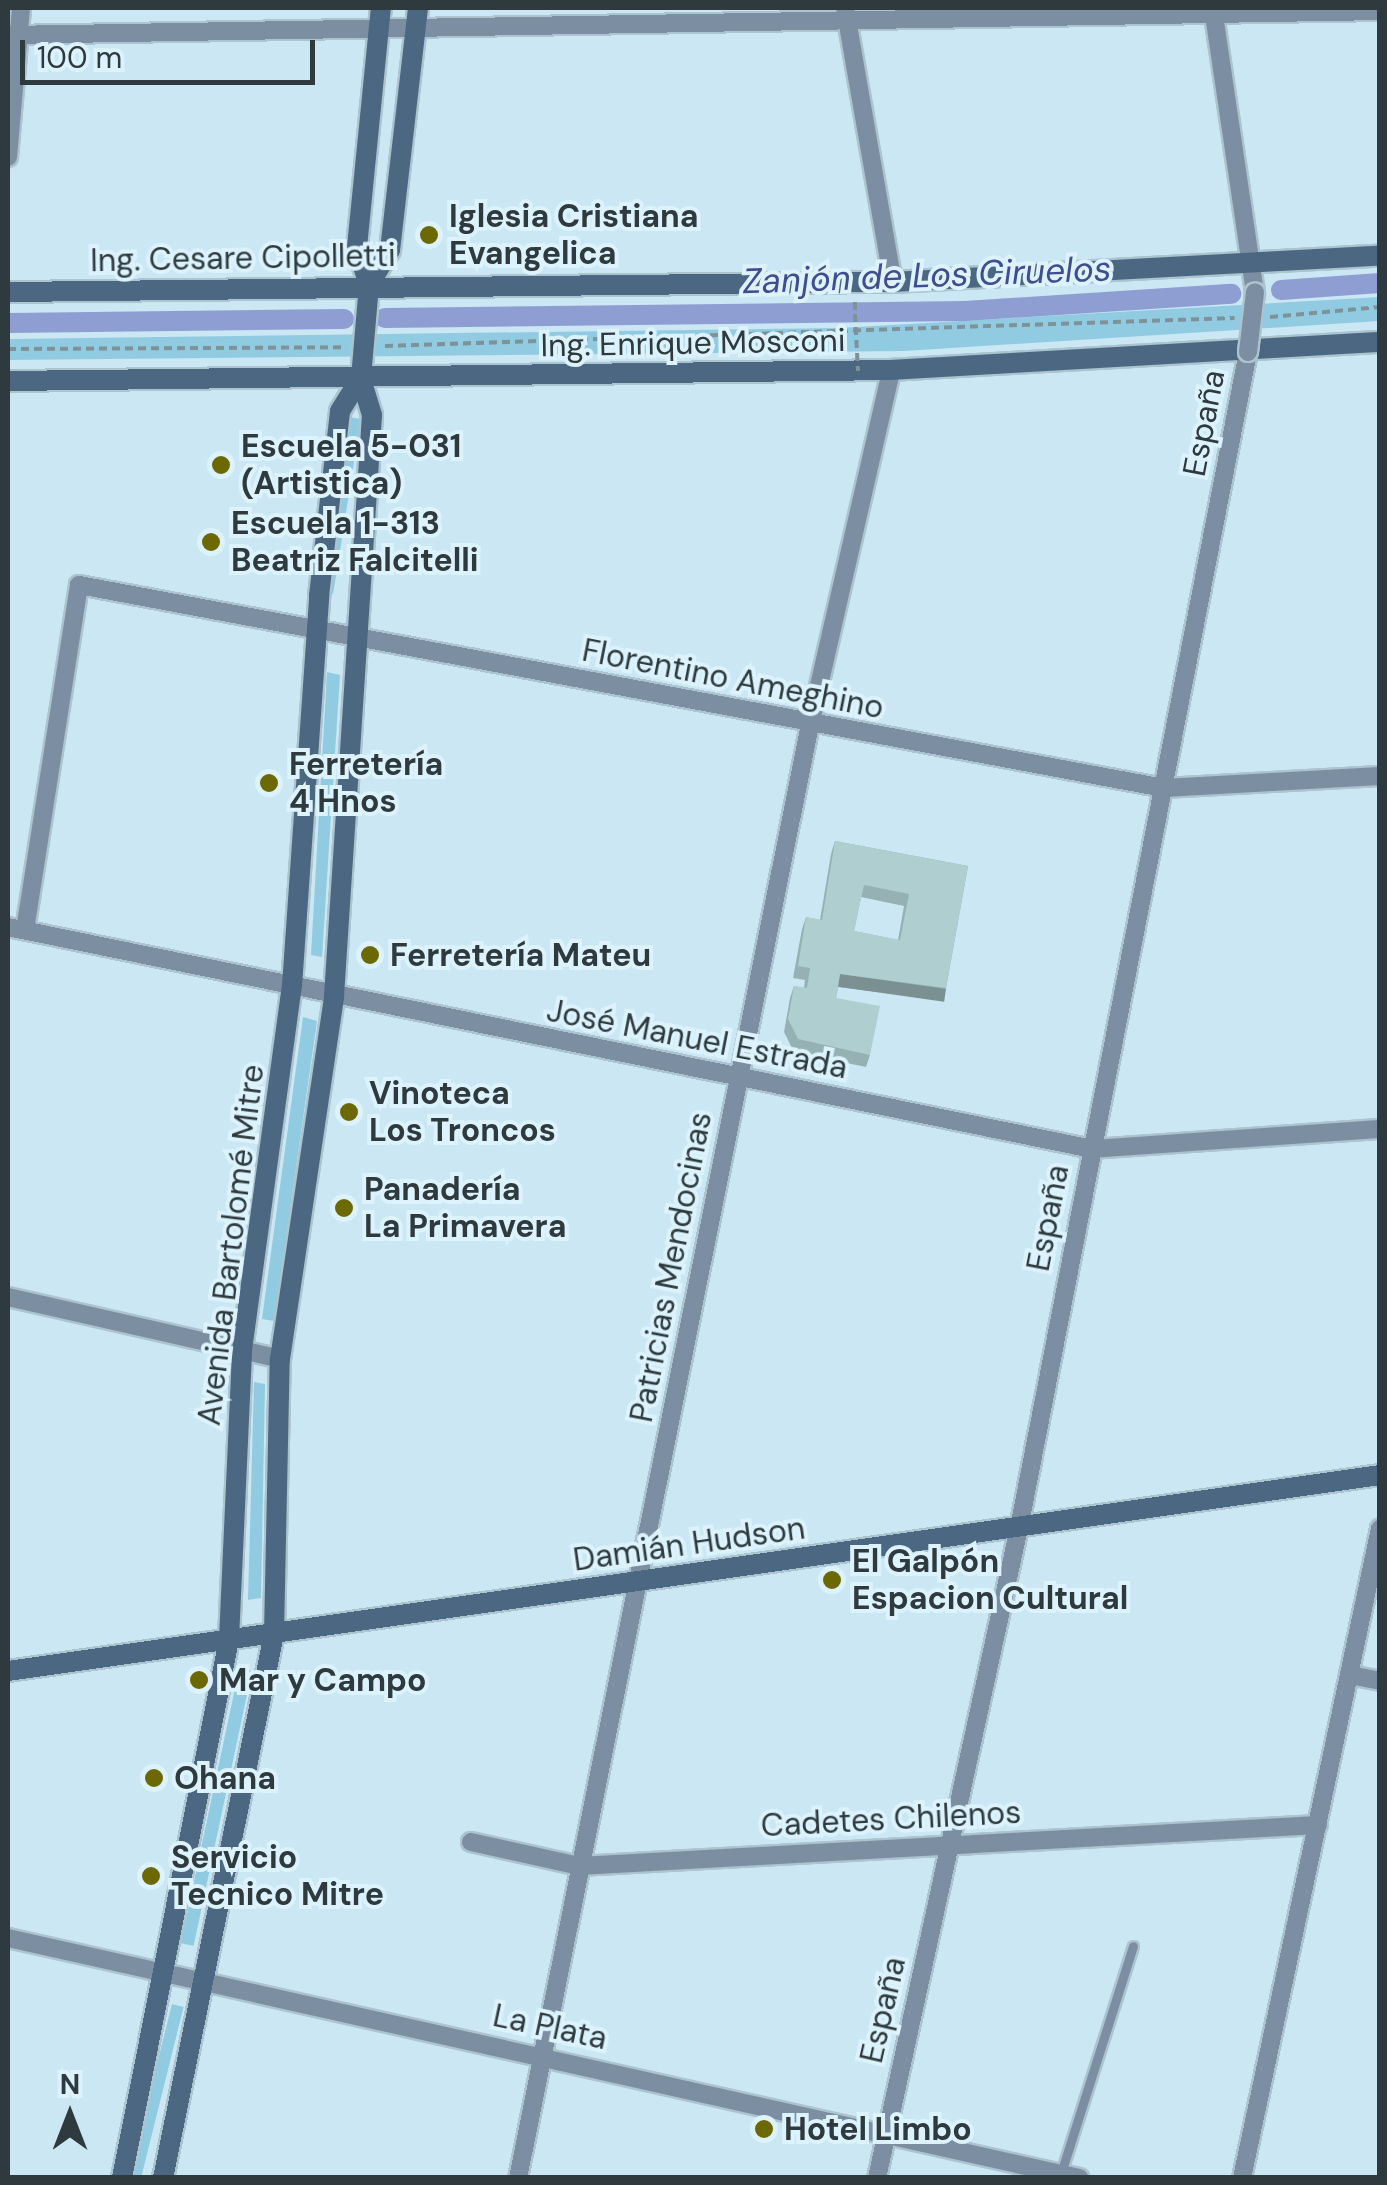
<!DOCTYPE html>
<meta charset="utf-8">
<style>
body{margin:0}
#map{position:relative;width:1387px;height:2185px;overflow:hidden;background:#cbe7f3;font-family:"DM Sans",sans-serif}
div>[style]{position:absolute}
[style*='--x']{left:calc(var(--x)*1px);top:calc(var(--y)*1px);width:calc(var(--w)*1px);rotate:calc(var(--a)*1deg)}
.green>*{inset:0;background:#91cbe2;transform-origin:0 0}
.canal>*{height:20px;margin:-10px;padding:0 10px;transform-origin:10px;border-radius:10px;background:#8f9ed2}
.path>*{height:4px;margin-top:-2px;transform-origin:0;background:repeating-linear-gradient(90deg,#7e929a 0 8px,transparent 0 13px)}
.roads{filter:drop-shadow(2px 0 #acc4cf) drop-shadow(-2px 0 #acc4cf) drop-shadow(0 2px #acc4cf) drop-shadow(0 -2px #acc4cf)}
.lane>*{height:9px;margin:-4.5px;padding:0 4.5px;transform-origin:4.5px;border-radius:4.5px;background:#7c8ea1}
.street>*{height:18px;margin:-9px;padding:0 9px;transform-origin:9px;border-radius:9px;background:#7c8ea1}
.secondary>*{height:20px;margin:-10px;padding:0 10px;transform-origin:10px;border-radius:10px;background:#4c6781}
.path-bridge>*{height:4px;margin-top:-2px;transform-origin:0;background:repeating-linear-gradient(90deg,#7e929a 0 8px,transparent 0 13px)}
.bridges{filter:drop-shadow(2px 0 #acc4cf) drop-shadow(-2px 0 #acc4cf) drop-shadow(0 2px #acc4cf) drop-shadow(0 -2px #acc4cf)}
.street-bridge>*{height:18px;margin:-9px;padding:0 9px;transform-origin:9px;border-radius:9px;background:#7c8ea1}
.wall>*{inset:0;background:#96b1b3}
.shaded-wall>*{inset:0;background:#7a9092;transform-origin:0 0}
.building>*{inset:0;background:#aeced0}
.dots>*{width:28px;height:28px;translate:-50% -50%;box-sizing:border-box;border:5px solid #dcf3fd;border-radius:50%}
span{translate:-50% -50%;white-space:nowrap;text-align:center;line-height:1.15;-webkit-text-stroke:8px #dcf3fd;paint-order:stroke}
.poi-label{font-size:32px;color:#2e3a3e;font-weight:700}
.left{translate:0 -50%;text-align:left}
.street-label{font-size:32px;color:#2e3a3e}
.water-label{font-size:35px;color:#404e8f;font-style:italic}
.frame{position:absolute;inset:0;border:10px solid #2e3a3e;pointer-events:none}
.north{position:absolute;left:20px;top:2065px;width:100px;height:100px;-webkit-text-stroke:8px #dcf3fd;paint-order:stroke;rotate:0deg;font-size:28px;font-weight:700;line-height:40px;text-align:center;color:#2e3a3e}
.north::after{content:'';display:block;margin:auto;width:35px;height:45px;background:#2e3a3e;clip-path:polygon(50% 0,100% 100%,50% 72%,0 100%)}
.scale{position:absolute;left:20px;top:40px;width:295px;height:45px;box-sizing:border-box;border:5px solid #2e3a3e;border-top:0;padding-left:12px;font-size:30px;line-height:35px;white-space:nowrap;color:#2e3a3e;-webkit-text-stroke:8px #dcf3fd;paint-order:stroke}
</style>
<div id="map">
<div class="green">
<div style="clip-path:polygon(1380px 297px,1379px 321px,904px 351px,8px 360px,8px 339px,839px 328px)"></div>
<div style="left:349px;top:417px;width:12px;height:177px;rotate:9deg"></div>
<div style="clip-path:polygon(327px 672px,340px 675px,322px 957px,311px 955px)"></div>
<div style="clip-path:polygon(303px 1017px,317px 1021px,274px 1321px,262px 1319px)"></div>
<div style="clip-path:polygon(254px 1382px,265px 1384px,261px 1598px,248px 1600px)"></div>
<div style="left:252px;top:1671px;width:281px;height:13px;rotate:102deg"></div>
<div style="left:172px;top:2004px;width:12px;height:177px;rotate:14deg"></div>
</div>
<div class="canal">
<div style="--x:1281;--y:290;--w:99;--a:-4"></div>
<div style="--x:385;--y:318;--w:580;--a:-0.69"></div>
<div style="--x:965;--y:311;--w:267;--a:-3.7"></div>
<div style="--x:8;--y:323;--w:336;--a:-0.7"></div>
</div>
<div class="path">
<div style="--x:855;--y:302;--w:12;--a:90"></div>
<div style="--x:1270;--y:317;--w:110;--a:-5.2"></div>
<div style="--x:385;--y:346;--w:850;--a:-1.89"></div>
<div style="--x:8;--y:349;--w:338;--a:-0.3"></div>
</div>
<div class="roads">
<div class="lane">
<div style="--x:1061;--y:2173;--w:238;--a:-72.4"></div>
</div>
<div class="street">
<div style="--x:845;--y:8;--w:278;--a:80.1"></div>
<div style="--x:1213;--y:8;--w:287;--a:81.6"></div>
<div style="--x:8;--y:35;--w:1372;--a:-1"></div>
<div style="--x:8;--y:157;--w:150;--a:-85"></div>
<div style="--x:8;--y:927;--w:1106;--a:11.57"></div>
<div style="--x:1092;--y:1149;--w:289;--a:-4"></div>
<div style="--x:25;--y:930;--w:349;--a:-81.1"></div>
<div style="--x:79;--y:585;--w:1104;--a:10.6"></div>
<div style="--x:1164;--y:788;--w:216;--a:-3.2"></div>
<div style="--x:8;--y:1297;--w:279;--a:12.8"></div>
<div style="--x:1350;--y:1675;--w:31;--a:11"></div>
<div style="--x:471;--y:1842;--w:111;--a:12.5"></div>
<div style="--x:579;--y:1866;--w:740;--a:-3.18"></div>
<div style="--x:8;--y:1938;--w:1098;--a:12.63"></div>
<div style="--x:518;--y:2178;--w:1482;--a:-78.64"></div>
<div style="--x:810;--y:725;--w:364;--a:-77.1"></div>
<div style="--x:877;--y:2178;--w:665;--a:-77.68"></div>
<div style="--x:1019;--y:1528;--w:1198;--a:-78.98"></div>
<div style="--x:1242;--y:2178;--w:664;--a:-78"></div>
</div>
<div class="secondary">
<div style="--x:369;--y:285;--w:41;--a:-59"></div>
<div style="--x:390;--y:250;--w:244;--a:-83.4"></div>
<div style="--x:8;--y:292;--w:885;--a:-0.65"></div>
<div style="--x:893;--y:282;--w:488;--a:-3.1"></div>
<div style="--x:8;--y:381;--w:883;--a:-0.71"></div>
<div style="--x:891;--y:370;--w:490;--a:-3.3"></div>
<div style="--x:8;--y:1671;--w:1386;--a:-8.13"></div>
<div style="--x:122;--y:2178;--w:550;--a:-78.77"></div>
<div style="--x:229;--y:1639;--w:289;--a:-87.4"></div>
<div style="--x:242;--y:1350;--w:367;--a:-82.2"></div>
<div style="--x:292;--y:986;--w:391;--a:-86"></div>
<div style="--x:319;--y:596;--w:186;--a:-83.5"></div>
<div style="--x:340;--y:411;--w:39;--a:-58"></div>
<div style="--x:163;--y:2178;--w:555;--a:-78.47"></div>
<div style="--x:274;--y:1634;--w:275;--a:-88.8"></div>
<div style="--x:280;--y:1359;--w:367;--a:-81.5"></div>
<div style="--x:334;--y:996;--w:582;--a:-86.26"></div>
<div style="--x:372;--y:415;--w:39;--a:-107"></div>
<div style="--x:361;--y:378;--w:93;--a:-85.1"></div>
<div style="--x:369;--y:285;--w:40;--a:-108"></div>
<div style="--x:357;--y:247;--w:240;--a:-84.3"></div>
</div>
</div>
<div class="path-bridge">
<div style="--x:855;--y:314;--w:57;--a:87"></div>
</div>
<div class="bridges">
<div class="street-bridge">
<div style="--x:1248;--y:352;--w:60;--a:-83.3"></div>
</div>
</div>
<div class="wall">
<div style="clip-path:polygon(evenodd,835px 841px,968px 866px,946px 988px,941px 1000px,838px 987px,836px 998px,870px 1055px,866px 1067px,794px 1052px,784px 1032px,790px 998px,794px 986px,804px 988px,805px 980px,793px 978px,802px 929px,806px 917px,820px 920px,831px 854px,835px 841px,861px 897px,904px 906px,898px 940px,854px 931px,861px 897px)"></div>
</div>
<div class="shaded-wall">
<div style="left:840px;top:974px;width:107px;height:13px;rotate:8deg"></div>
</div>
<div class="building">
<div style="clip-path:polygon(evenodd,835px 841px,968px 866px,946px 988px,840px 974px,836px 998px,880px 1006px,870px 1055px,798px 1039px,788px 1019px,794px 986px,807px 988px,810px 968px,798px 966px,806px 917px,822px 920px,835px 841px,864px 885px,909px 894px,900px 940px,854px 931px,864px 885px)"></div>
</div>
<div class="dots">
<div style="left:429px;top:235px;background:#6d6902"></div>
<div style="left:221px;top:465px;background:#6d6902"></div>
<div style="left:211px;top:542px;background:#6d6902"></div>
<div style="left:269px;top:783px;background:#6d6902"></div>
<div style="left:370px;top:955px;background:#6d6902"></div>
<div style="left:349px;top:1112px;background:#6d6902"></div>
<div style="left:344px;top:1208px;background:#6d6902"></div>
<div style="left:832px;top:1580px;background:#6d6902"></div>
<div style="left:199px;top:1680px;background:#6d6902"></div>
<div style="left:154px;top:1778px;background:#6d6902"></div>
<div style="left:151px;top:1876px;background:#6d6902"></div>
<div style="left:764px;top:2129px;background:#6d6902"></div>
</div>
<div class="poi-label">
<span class="left" style="left:449px;top:235px">Iglesia Cristiana<br>Evangelica</span>
<span class="left" style="left:241px;top:465px">Escuela 5-031<br>(Artistica)</span>
<span class="left" style="left:231px;top:542px">Escuela 1-313<br>Beatriz Falcitelli</span>
<span class="left" style="left:289px;top:783px">Ferretería<br>4 Hnos</span>
<span class="left" style="left:390px;top:955px">Ferretería Mateu</span>
<span class="left" style="left:369px;top:1112px">Vinoteca<br>Los Troncos</span>
<span class="left" style="left:364px;top:1208px">Panadería<br>La Primavera</span>
<span class="left" style="left:852px;top:1580px">El Galpón<br>Espacion Cultural</span>
<span class="left" style="left:219px;top:1680px">Mar y Campo</span>
<span class="left" style="left:174px;top:1778px">Ohana</span>
<span class="left" style="left:171px;top:1876px">Servicio<br>Tecnico Mitre</span>
<span class="left" style="left:784px;top:2129px">Hotel Limbo</span>
</div>
<div class="street-label">
<span style="left:243px;top:258px;rotate:-1deg">Ing. Cesare Cipolletti</span>
<span style="left:693px;top:343px;rotate:-1deg">Ing. Enrique Mosconi</span>
<span style="left:1204px;top:423px;rotate:-79deg">España</span>
<span style="left:733px;top:679px;rotate:11deg">Florentino Ameghino</span>
<span style="left:697px;top:1039px;rotate:11deg">José Manuel Estrada</span>
<span style="left:1048px;top:1218px;rotate:-79deg">España</span>
<span style="left:231px;top:1245px;rotate:-83deg">Avenida Bartolomé Mitre</span>
<span style="left:671px;top:1267px;rotate:-79deg">Patricias Mendocinas</span>
<span style="left:689px;top:1544px;rotate:-8deg">Damián Hudson</span>
<span style="left:891px;top:1819px;rotate:-3deg">Cadetes Chilenos</span>
<span style="left:883px;top:2010px;rotate:-77deg">España</span>
<span style="left:550px;top:2027px;rotate:12deg">La Plata</span>
</div>
<div class="water-label">
<span style="left:927px;top:275px;rotate:-2deg">Zanjón de Los Ciruelos</span>
</div>
<div class="frame"></div>
<div class="north">N</div>
<div class="scale">100 m</div>
</div>
